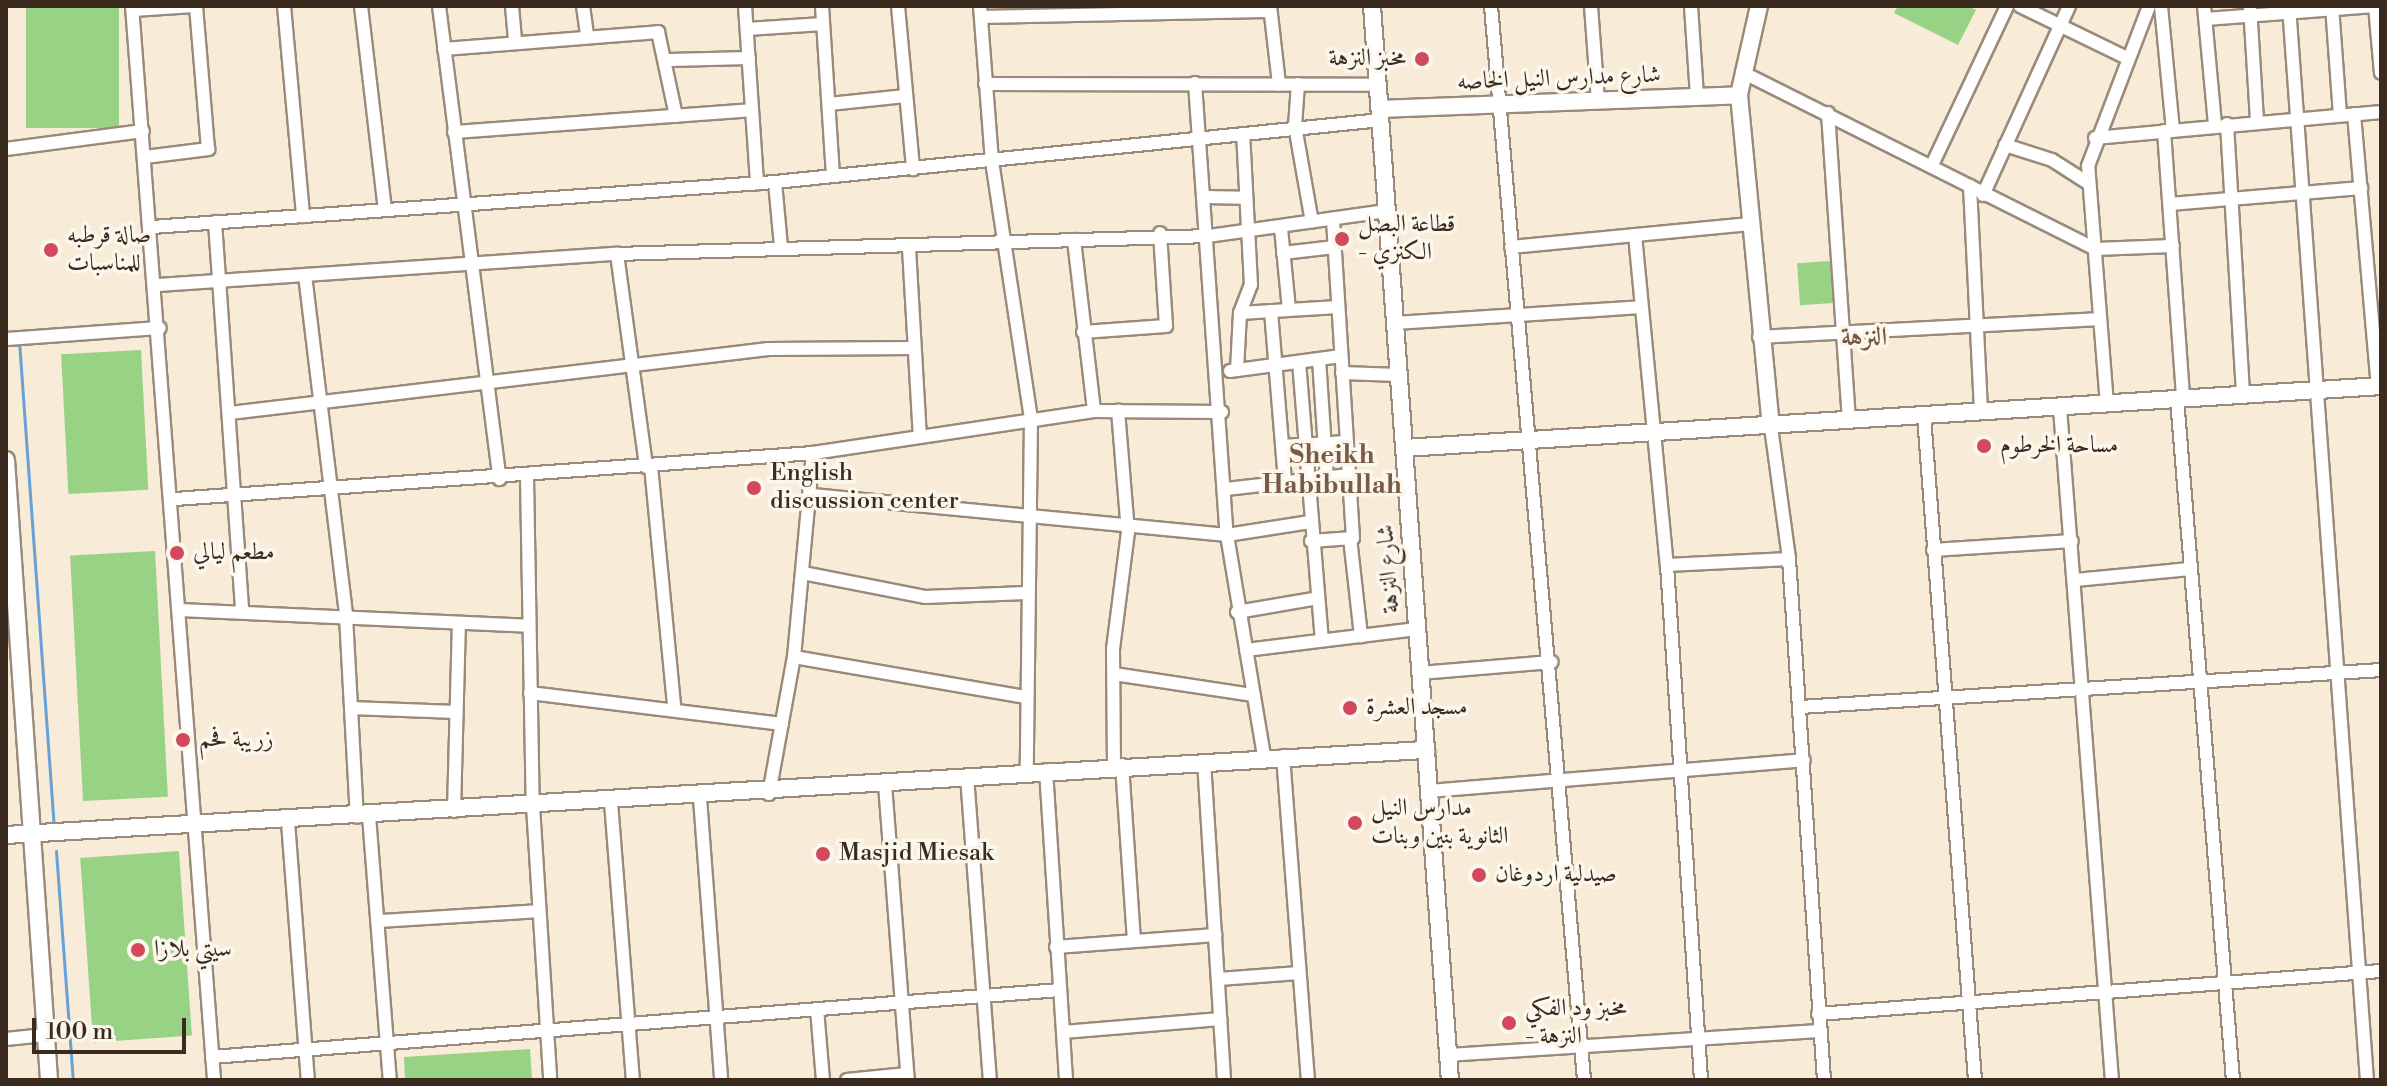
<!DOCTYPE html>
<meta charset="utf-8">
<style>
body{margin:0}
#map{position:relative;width:2387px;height:1086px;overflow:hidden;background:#f8ebd8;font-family:"Libre Bodoni",Amiri,serif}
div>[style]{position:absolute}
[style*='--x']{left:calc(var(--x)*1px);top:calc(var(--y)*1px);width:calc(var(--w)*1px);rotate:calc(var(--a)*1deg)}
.green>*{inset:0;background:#98d285;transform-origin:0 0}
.stream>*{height:3px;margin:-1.5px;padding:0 1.5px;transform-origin:1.5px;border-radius:1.5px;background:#67a1d6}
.roads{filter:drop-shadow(2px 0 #9a8a7b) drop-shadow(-2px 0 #9a8a7b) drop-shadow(0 2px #9a8a7b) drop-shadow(0 -2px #9a8a7b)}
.minor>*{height:12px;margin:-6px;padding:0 6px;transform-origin:6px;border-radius:6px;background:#fff}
.tertiary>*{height:16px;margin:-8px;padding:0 8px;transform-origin:8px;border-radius:8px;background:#fff}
.dots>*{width:22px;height:22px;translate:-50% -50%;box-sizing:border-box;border:4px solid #fbf7ec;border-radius:50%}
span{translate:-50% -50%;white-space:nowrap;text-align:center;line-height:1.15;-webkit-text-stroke:7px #fbf7ec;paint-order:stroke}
.poi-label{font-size:24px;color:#3b2a1e}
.right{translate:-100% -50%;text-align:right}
.left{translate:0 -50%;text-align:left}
.street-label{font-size:24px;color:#3b2a1e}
.neighbourhood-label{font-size:26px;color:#785a45;font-weight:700}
.frame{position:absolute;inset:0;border:8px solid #3b2a1e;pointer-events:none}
.scale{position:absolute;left:32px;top:1018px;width:154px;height:36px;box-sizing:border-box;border:4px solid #3b2a1e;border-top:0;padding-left:10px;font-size:24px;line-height:28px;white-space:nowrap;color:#3b2a1e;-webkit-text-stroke:6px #fbf7ec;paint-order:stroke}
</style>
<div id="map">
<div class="green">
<div style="left:26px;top:6px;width:93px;height:122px"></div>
<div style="clip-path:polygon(1898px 6px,1968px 6px,1976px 10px,1958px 45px,1894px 13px)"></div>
<div style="left:1830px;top:261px;width:42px;height:33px;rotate:86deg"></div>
<div style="left:141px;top:350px;width:140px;height:80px;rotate:87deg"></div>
<div style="left:155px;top:551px;width:246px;height:85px;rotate:87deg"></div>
<div style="left:179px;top:851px;width:185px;height:99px;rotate:86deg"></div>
<div style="clip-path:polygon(530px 1049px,532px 1080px,405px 1080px,404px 1057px)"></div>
</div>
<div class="stream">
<div style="--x:19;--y:341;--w:484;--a:85.9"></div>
<div style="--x:56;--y:851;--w:230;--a:85.8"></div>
</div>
<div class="roads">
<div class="minor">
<div style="--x:132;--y:6;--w:1077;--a:85.63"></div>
<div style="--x:284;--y:6;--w:211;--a:84.8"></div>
<div style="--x:361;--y:6;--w:205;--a:83.3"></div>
<div style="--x:439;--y:6;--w:477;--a:82.7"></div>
<div style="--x:512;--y:6;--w:35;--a:85"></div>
<div style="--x:583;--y:6;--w:29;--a:82"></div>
<div style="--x:745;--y:6;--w:178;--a:86.1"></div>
<div style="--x:822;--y:6;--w:170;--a:86.3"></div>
<div style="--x:898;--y:6;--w:164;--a:84.7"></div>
<div style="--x:980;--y:6;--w:155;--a:85.6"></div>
<div style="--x:992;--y:161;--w:262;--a:81.4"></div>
<div style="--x:1031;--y:420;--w:351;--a:90.7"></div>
<div style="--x:1270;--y:6;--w:79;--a:83.4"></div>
<div style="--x:1491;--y:6;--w:1078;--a:85.05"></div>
<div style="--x:1591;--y:6;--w:95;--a:85.8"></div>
<div style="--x:1691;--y:6;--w:91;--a:86.2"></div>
<div style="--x:2020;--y:6;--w:119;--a:25.9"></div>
<div style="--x:2161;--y:6;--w:125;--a:84.5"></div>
<div style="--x:2204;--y:6;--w:120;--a:84.7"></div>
<div style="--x:2250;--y:6;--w:115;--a:86.5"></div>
<div style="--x:2289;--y:6;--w:1077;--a:85.85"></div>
<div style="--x:2332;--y:6;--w:109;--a:85.8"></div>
<div style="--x:2375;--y:6;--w:67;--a:84.9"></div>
<div style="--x:133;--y:10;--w:61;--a:-3.8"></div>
<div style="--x:981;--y:17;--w:289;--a:-1.2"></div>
<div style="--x:2206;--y:19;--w:169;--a:-4.4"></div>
<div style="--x:747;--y:29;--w:76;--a:-3.8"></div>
<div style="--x:444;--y:49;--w:215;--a:-4.5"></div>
<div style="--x:658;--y:32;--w:86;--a:77.9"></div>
<div style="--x:669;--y:60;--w:80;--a:-1.4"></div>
<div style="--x:1742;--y:72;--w:395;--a:26.6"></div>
<div style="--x:2095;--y:249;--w:78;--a:-2.2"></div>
<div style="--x:1195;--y:83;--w:453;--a:86"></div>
<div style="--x:1227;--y:535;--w:225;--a:80.5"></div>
<div style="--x:985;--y:84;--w:393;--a:0.1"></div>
<div style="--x:1298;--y:84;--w:42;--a:94.1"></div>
<div style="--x:1295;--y:126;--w:97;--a:80"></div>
<div style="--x:829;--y:104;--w:77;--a:-5.9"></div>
<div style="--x:1828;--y:113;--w:309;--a:86.1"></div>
<div style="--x:2354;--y:114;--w:273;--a:85"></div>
<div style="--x:2227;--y:124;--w:271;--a:86.6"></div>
<div style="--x:2164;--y:131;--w:268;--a:85.9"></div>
<div style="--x:454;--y:132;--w:298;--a:-4.2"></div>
<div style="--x:2095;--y:138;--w:287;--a:-5.2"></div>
<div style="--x:2005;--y:145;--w:49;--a:17.7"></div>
<div style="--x:2052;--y:160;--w:43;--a:32.6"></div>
<div style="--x:6;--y:149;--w:138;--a:-7.5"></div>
<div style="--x:145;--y:157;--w:64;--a:-7.2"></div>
<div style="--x:208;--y:149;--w:144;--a:-94.8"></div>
<div style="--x:1932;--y:165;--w:176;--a:-64.7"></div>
<div style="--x:775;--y:182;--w:65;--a:84.7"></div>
<div style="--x:1970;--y:186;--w:227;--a:87.2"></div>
<div style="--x:1983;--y:195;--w:208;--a:-65.5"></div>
<div style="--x:1205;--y:197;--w:39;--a:1"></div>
<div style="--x:2170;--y:204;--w:192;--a:-4.8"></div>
<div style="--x:215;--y:222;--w:390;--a:86"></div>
<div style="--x:152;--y:227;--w:625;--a:-4.13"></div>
<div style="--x:775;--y:182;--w:609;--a:-5.84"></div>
<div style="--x:1281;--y:228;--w:82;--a:84.4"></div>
<div style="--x:1635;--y:235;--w:332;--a:84.5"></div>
<div style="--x:1667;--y:565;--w:516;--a:86.22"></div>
<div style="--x:1074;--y:240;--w:172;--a:83.3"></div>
<div style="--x:1511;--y:247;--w:240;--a:-5.5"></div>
<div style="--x:909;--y:248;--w:189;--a:86.7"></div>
<div style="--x:1283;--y:253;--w:52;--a:-6.6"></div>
<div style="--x:617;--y:254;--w:215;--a:82.2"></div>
<div style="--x:305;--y:275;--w:343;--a:83.1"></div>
<div style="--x:346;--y:616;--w:201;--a:86.9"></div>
<div style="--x:157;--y:285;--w:461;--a:-3.9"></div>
<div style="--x:617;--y:254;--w:591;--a:-1.74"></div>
<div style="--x:1208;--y:236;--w:181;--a:-8"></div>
<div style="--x:1271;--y:311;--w:173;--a:85.3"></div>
<div style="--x:1240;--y:313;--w:98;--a:-3.5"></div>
<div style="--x:1395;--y:323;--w:246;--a:-3.7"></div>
<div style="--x:1083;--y:332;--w:83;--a:-4.1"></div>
<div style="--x:1166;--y:326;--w:93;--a:-93.7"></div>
<div style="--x:1759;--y:337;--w:341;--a:-3"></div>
<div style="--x:6;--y:339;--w:154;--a:-4.1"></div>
<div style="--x:1319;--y:359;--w:119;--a:86.2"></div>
<div style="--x:1299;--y:362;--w:279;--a:85.3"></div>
<div style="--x:1237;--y:370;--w:57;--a:-87"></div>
<div style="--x:1240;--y:313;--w:30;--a:-69"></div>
<div style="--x:1251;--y:285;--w:151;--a:-93"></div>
<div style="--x:1230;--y:371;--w:112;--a:-7.7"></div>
<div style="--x:1342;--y:373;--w:57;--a:2"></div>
<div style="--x:2177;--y:399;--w:683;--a:85.3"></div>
<div style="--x:2107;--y:405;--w:240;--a:-94.5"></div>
<div style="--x:2088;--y:166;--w:171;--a:-69.1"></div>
<div style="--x:2060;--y:408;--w:674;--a:85.58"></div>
<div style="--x:230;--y:413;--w:542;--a:-6.78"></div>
<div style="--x:768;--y:349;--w:146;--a:-0.4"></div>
<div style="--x:1924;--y:416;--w:666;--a:85.61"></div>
<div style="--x:1771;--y:427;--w:133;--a:82.2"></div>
<div style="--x:1789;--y:559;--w:522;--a:86.16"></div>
<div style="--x:1282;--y:446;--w:65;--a:-3.5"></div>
<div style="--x:651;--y:466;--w:241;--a:84.5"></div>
<div style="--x:527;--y:477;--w:329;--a:89"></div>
<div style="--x:533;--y:806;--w:275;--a:86.4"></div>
<div style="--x:1226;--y:489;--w:124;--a:-6.5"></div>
<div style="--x:812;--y:495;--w:417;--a:5.5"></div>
<div style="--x:1227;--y:535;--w:84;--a:-8.9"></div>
<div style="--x:175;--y:499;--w:640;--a:-4.12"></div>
<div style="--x:813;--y:453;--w:284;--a:-8.5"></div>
<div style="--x:1094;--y:411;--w:128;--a:0.4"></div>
<div style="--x:1350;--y:538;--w:99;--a:83.6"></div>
<div style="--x:1311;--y:541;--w:42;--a:-4.1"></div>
<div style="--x:1353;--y:538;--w:320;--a:-93.6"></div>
<div style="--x:1933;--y:550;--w:139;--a:-3.7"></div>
<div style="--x:1667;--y:565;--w:122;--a:-2.8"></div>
<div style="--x:803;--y:573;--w:124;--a:11.1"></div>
<div style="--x:925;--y:597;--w:101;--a:-2.3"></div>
<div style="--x:2075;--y:580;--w:115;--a:-5.5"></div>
<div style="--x:180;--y:610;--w:348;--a:2.6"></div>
<div style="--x:1237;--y:612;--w:82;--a:-9.8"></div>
<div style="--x:1246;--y:650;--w:172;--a:-7"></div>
<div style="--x:794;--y:657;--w:234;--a:9.8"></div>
<div style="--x:1420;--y:673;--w:132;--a:-4.8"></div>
<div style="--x:1114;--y:674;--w:141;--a:8.6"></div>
<div style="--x:530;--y:693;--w:254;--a:7"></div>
<div style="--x:1800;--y:707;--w:582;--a:-3.64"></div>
<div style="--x:351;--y:708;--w:105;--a:2.2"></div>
<div style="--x:1283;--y:756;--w:325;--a:85.6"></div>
<div style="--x:1204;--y:761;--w:320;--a:86.4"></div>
<div style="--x:1114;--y:765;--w:116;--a:-90.5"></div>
<div style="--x:1113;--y:649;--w:118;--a:-82.7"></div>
<div style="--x:1128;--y:532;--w:122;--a:-94.7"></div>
<div style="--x:1122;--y:765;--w:176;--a:86.1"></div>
<div style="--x:1046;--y:770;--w:311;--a:86.3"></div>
<div style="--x:967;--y:776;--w:305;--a:85.7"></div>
<div style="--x:885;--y:784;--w:297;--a:85.6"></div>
<div style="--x:1429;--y:791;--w:376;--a:-4.7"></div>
<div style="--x:769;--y:794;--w:139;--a:-79.7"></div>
<div style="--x:794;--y:657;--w:205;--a:-84.7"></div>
<div style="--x:700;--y:798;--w:283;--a:85.7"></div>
<div style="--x:611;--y:802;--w:279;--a:85.5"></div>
<div style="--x:454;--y:811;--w:188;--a:-88.5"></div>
<div style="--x:369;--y:816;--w:265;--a:85.5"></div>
<div style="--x:288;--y:822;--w:259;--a:85.6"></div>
<div style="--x:380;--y:921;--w:159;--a:-3.6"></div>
<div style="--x:1056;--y:947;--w:160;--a:-4.3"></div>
<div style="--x:1219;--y:979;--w:80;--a:-4.3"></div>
<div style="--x:817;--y:1009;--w:71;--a:85.2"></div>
<div style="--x:1818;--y:1014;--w:565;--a:-4.37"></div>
<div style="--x:1063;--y:1032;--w:158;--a:-4.7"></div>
<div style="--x:6;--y:1039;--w:39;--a:-6"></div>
<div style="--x:1448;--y:1055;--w:373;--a:-3.7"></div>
<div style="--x:212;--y:1057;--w:850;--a:-4.52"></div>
<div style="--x:847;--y:1080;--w:60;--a:-5.7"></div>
</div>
<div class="tertiary">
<div style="--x:1372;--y:6;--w:1077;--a:85.85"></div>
<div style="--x:1759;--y:6;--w:91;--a:102.7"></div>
<div style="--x:1739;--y:95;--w:334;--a:84.5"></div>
<div style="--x:1380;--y:109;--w:359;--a:-2.2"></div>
<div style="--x:1404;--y:448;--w:979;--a:-3.63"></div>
<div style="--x:6;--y:460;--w:621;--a:86.03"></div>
<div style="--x:6;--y:835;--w:1423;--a:-3.43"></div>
</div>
</div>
<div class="dots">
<div style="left:1422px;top:59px;background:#d1495b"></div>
<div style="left:1342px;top:239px;background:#d1495b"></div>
<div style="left:51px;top:250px;background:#d1495b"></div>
<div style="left:1984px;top:446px;background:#d1495b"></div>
<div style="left:754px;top:488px;background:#d1495b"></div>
<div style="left:177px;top:553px;background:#d1495b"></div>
<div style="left:1350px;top:708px;background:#d1495b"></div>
<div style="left:183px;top:740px;background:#d1495b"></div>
<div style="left:1355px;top:823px;background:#d1495b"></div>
<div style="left:823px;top:854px;background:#d1495b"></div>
<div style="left:1479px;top:875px;background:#d1495b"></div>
<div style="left:138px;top:950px;background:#d1495b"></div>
<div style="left:1509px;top:1023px;background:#d1495b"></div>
</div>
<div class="poi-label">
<span class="right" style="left:1406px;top:59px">مخبز النزهة</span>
<span class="left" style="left:1358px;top:239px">قطاعة البصل<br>- الكنزي</span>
<span class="left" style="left:67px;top:250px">صالة قرطبه<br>للمناسبات</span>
<span class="left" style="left:2000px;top:446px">مساحة الخرطوم</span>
<span class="left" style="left:770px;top:488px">English<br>discussion center</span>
<span class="left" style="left:193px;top:553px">مطعم ليالي</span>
<span class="left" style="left:1366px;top:708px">مسجد العشرة</span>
<span class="left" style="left:199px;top:740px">زريبة فحم</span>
<span class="left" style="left:1371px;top:823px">مدارس النيل<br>الثانوية بنين وبنات</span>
<span class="left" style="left:839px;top:854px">Masjid Miesak</span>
<span class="left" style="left:1495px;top:875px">صيدلية اردوغان</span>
<span class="left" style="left:154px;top:950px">سيتي بلازا</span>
<span class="left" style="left:1525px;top:1023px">مخبز ود الفكي<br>- النزهة</span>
</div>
<div class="street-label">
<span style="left:1559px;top:79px;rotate:-2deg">شارع مدارس النيل الخاصه</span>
<span style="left:1389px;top:569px;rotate:-94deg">شارع النزهة</span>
</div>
<div class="neighbourhood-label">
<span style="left:1864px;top:338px">النزهة</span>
<span style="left:1332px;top:471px">Sheikh<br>Habibullah</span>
</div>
<div class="frame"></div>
<div class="scale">100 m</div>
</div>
